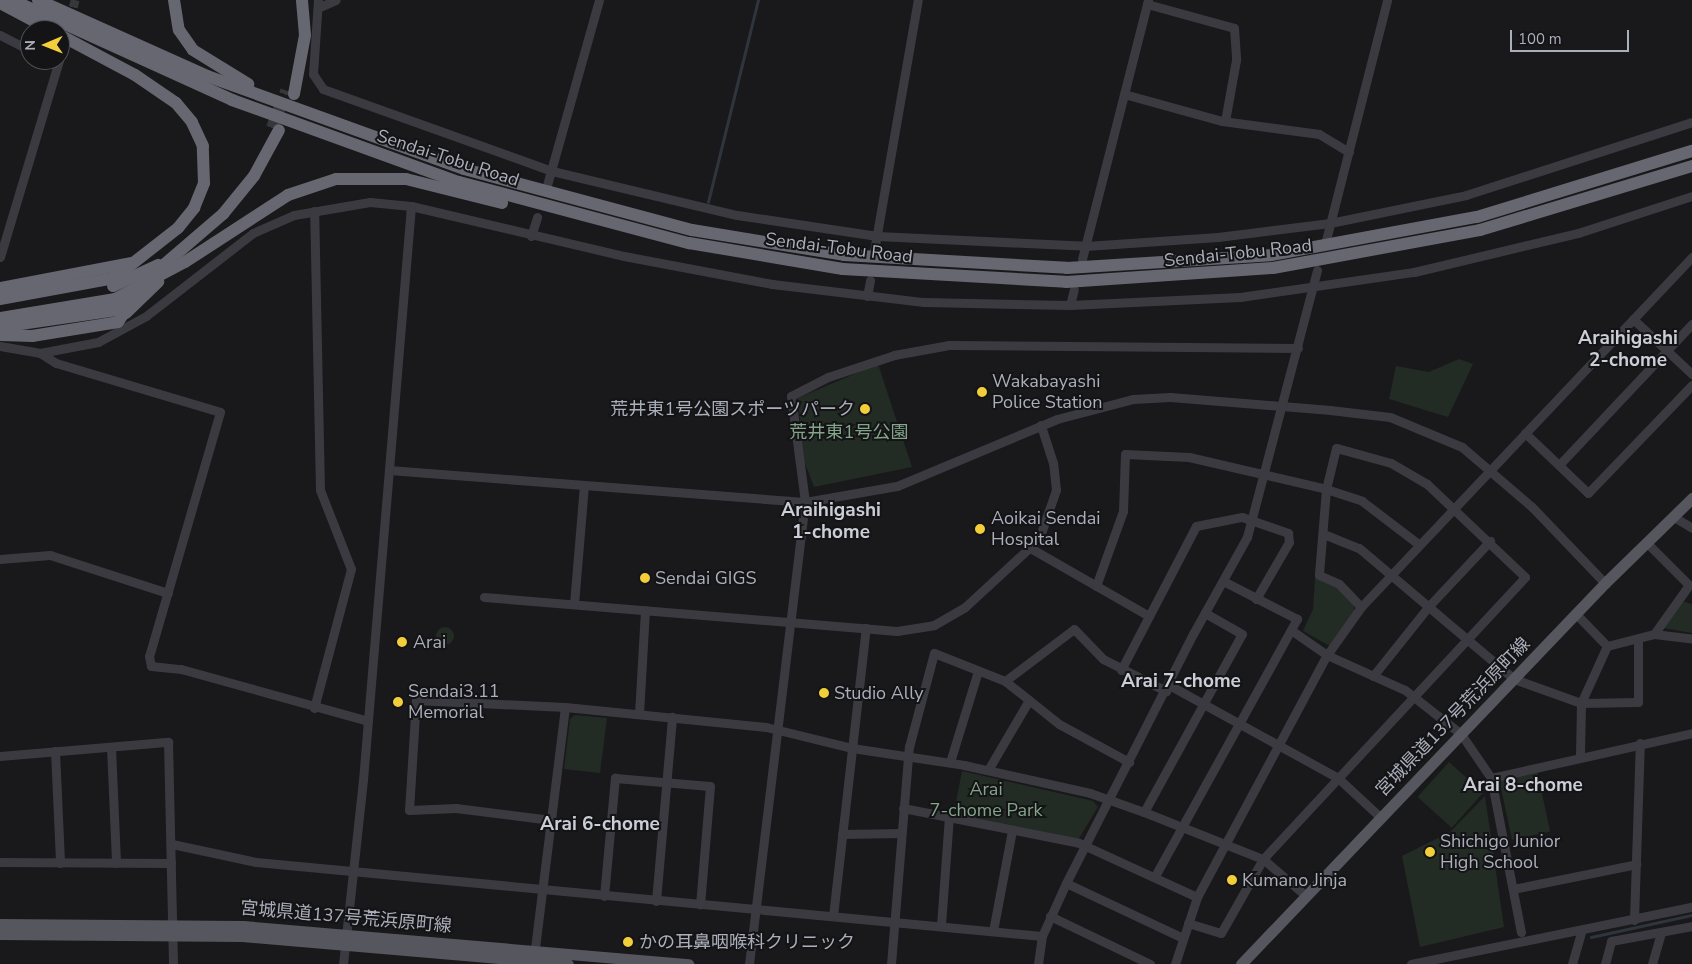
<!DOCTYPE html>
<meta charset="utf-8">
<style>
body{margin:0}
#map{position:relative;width:1692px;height:964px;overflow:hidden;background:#19191b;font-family:"Nunito Sans","Noto Sans JP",sans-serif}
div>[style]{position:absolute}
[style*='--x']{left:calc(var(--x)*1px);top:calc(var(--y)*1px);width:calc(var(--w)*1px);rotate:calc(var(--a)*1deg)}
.green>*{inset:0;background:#232b25;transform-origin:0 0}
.round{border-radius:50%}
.stream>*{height:2.5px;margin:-1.25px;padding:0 1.25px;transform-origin:1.25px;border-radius:1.25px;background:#2f353f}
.minor-tunnel>*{height:9px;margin-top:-4.5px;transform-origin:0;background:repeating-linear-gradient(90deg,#36373b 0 9px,transparent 0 13.5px)}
.highway-tunnel>*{height:12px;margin-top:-6px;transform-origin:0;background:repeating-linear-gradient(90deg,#36373b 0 12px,transparent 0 18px)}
.minor>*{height:9px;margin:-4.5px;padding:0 4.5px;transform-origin:4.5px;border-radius:4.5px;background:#3a3a40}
.major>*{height:11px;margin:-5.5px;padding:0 5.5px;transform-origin:5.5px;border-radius:5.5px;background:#56565f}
.highway>*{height:12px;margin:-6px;padding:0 6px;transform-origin:6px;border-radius:6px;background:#666771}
.dots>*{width:14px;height:14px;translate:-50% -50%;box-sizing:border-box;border:2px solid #141416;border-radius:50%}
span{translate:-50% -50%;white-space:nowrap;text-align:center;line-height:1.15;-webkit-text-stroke:4px #141416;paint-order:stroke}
.street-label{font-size:18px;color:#abaebb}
.poi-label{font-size:18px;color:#abaebb}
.left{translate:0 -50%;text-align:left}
.right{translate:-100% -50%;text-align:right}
.park-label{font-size:18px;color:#83a58a}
.neighbourhood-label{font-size:19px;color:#ccced7;font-weight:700}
.north{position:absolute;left:20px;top:20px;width:50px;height:50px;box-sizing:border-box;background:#141416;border:1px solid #505258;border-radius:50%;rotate:269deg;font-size:14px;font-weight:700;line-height:20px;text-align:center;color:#abaebb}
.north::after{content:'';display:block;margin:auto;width:18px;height:22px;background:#f2cf3a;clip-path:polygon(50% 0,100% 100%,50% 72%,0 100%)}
.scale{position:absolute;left:1510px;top:30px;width:119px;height:22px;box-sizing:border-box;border:2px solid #abaebb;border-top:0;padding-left:6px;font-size:15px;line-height:18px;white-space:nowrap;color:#abaebb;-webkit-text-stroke:4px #141416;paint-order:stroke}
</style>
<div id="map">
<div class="green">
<div style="clip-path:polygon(1459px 359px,1473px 364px,1448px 417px,1389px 399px,1396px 366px,1429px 372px)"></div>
<div style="clip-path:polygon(878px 364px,912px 467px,814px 487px,803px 458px,798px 398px)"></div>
<div style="clip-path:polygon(1315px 577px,1335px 586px,1354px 604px,1354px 612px,1330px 646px,1303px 631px,1313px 609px)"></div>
<div style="clip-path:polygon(1681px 601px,1692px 604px,1692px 633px,1663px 628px)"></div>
<div class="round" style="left:436px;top:627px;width:18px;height:18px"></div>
<div style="clip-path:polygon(575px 715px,607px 718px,600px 773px,564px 769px,570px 719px)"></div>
<div style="left:1449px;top:762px;width:46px;height:47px;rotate:42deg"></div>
<div style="left:1537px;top:770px;width:63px;height:39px;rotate:78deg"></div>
<div style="clip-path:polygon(962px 771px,1093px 801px,1098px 807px,1078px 840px,953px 817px)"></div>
<div style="clip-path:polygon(1485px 796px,1504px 927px,1420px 947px,1402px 856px,1450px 832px)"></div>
</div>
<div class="stream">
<div style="--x:708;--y:202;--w:208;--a:-76.1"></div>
<div style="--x:1591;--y:937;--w:103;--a:-12.3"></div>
</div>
<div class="minor-tunnel">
<div style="--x:70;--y:20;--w:21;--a:-76"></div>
</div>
<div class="highway-tunnel">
<div style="--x:272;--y:128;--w:40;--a:-69"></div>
</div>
<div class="minor">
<div style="--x:318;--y:0;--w:74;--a:93.9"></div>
<div style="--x:313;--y:74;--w:18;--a:56"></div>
<div style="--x:323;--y:89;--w:243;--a:19.7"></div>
<div style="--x:552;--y:171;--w:190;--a:13.4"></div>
<div style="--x:737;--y:215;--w:142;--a:8.5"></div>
<div style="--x:877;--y:236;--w:209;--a:2.7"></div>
<div style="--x:1086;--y:246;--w:132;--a:-3.9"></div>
<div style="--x:1218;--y:237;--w:113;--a:-7.1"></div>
<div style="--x:1330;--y:223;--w:139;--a:-11.6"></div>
<div style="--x:1466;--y:195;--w:237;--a:-17.9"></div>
<div style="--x:1147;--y:4;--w:90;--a:15.4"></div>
<div style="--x:1234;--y:28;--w:32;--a:86"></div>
<div style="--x:1236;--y:60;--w:62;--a:100.2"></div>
<div style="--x:320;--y:7;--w:17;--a:-24"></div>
<div style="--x:0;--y:35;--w:34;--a:27"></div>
<div style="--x:60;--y:55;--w:6;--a:-72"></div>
<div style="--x:1124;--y:94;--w:102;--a:15.4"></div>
<div style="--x:1222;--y:121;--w:98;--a:7.6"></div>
<div style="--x:1319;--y:134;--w:35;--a:31"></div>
<div style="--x:547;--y:185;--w:192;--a:-74.3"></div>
<div style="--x:531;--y:236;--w:20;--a:-72"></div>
<div style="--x:1326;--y:240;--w:248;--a:-75.7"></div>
<div style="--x:874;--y:251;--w:255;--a:-80.1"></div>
<div style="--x:0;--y:257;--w:206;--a:-73.3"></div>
<div style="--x:1082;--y:259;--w:267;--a:-75.7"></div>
<div style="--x:867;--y:296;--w:16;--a:-79"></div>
<div style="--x:1070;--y:305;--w:16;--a:-76"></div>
<div style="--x:1633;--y:319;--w:81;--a:43"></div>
<div style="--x:0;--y:346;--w:41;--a:9.9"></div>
<div style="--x:40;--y:353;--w:59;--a:-10.7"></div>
<div style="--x:98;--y:342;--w:55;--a:-28.4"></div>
<div style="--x:146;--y:316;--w:135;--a:-37.8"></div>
<div style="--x:253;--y:233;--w:45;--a:-23.7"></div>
<div style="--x:294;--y:215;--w:77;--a:-9.7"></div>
<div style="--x:370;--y:202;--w:41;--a:5.6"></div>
<div style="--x:411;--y:206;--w:219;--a:13.2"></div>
<div style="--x:624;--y:256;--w:151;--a:10.7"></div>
<div style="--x:772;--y:284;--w:153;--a:6.8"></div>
<div style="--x:924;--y:302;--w:146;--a:1.2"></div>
<div style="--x:1070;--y:305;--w:170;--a:-2.7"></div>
<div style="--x:1240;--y:297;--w:176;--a:-8.2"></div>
<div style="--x:1414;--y:272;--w:169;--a:-13.4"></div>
<div style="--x:1578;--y:233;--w:120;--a:-18"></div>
<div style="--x:40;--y:353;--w:19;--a:32"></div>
<div style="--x:56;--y:363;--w:171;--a:16.6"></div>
<div style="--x:220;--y:412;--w:254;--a:106.2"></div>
<div style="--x:149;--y:656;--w:10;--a:79"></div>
<div style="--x:151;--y:666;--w:30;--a:6"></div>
<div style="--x:181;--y:669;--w:194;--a:15.5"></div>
<div style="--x:1525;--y:433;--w:87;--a:43.6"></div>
<div style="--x:1588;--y:493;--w:150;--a:-46.1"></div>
<div style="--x:1559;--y:465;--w:194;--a:-46.7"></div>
<div style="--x:389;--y:470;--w:417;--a:4.4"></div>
<div style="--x:805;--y:502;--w:93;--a:-9.9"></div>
<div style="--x:897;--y:486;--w:173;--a:-22.7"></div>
<div style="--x:1057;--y:419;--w:79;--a:-14.7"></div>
<div style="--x:1133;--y:399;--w:37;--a:-3"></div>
<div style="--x:1170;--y:397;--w:161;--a:4.6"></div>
<div style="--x:1330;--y:410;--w:60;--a:6.7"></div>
<div style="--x:1390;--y:417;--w:78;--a:22.6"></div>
<div style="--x:1462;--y:447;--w:92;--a:40.6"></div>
<div style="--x:1532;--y:507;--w:105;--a:46.2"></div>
<div style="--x:1674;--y:517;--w:21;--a:31"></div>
<div style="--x:1326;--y:535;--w:35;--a:22"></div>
<div style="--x:1359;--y:548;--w:203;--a:40.2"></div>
<div style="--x:1514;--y:679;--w:71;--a:19.7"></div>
<div style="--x:1581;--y:703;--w:57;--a:-1"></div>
<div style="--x:1638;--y:702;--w:63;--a:-90"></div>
<div style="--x:1032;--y:549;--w:135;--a:29.8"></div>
<div style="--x:0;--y:559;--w:50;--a:-4.6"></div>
<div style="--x:50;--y:555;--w:124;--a:17.9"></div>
<div style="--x:1096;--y:586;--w:80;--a:-70.2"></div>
<div style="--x:1123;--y:511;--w:57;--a:-88"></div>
<div style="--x:1125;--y:454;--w:64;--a:2.7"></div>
<div style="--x:1189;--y:457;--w:141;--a:13.1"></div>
<div style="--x:1326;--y:489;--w:86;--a:94.7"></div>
<div style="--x:1319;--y:575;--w:22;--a:24"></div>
<div style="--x:1339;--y:584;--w:32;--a:46"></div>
<div style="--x:484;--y:597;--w:414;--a:4.7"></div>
<div style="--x:897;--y:631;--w:37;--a:-9"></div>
<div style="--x:934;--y:625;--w:36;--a:-30"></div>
<div style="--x:965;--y:607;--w:100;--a:-42.6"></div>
<div style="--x:1039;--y:539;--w:52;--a:-70.9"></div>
<div style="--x:1056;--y:490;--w:27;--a:-96"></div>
<div style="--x:1053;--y:463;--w:40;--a:-108"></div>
<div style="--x:574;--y:604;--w:118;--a:-85.2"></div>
<div style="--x:1577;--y:615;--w:43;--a:45.9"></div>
<div style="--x:1607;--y:646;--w:49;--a:-14.3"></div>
<div style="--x:1654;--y:634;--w:60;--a:-54.5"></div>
<div style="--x:1689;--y:585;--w:61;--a:-135"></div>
<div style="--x:1291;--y:630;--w:44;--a:34.8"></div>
<div style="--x:1327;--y:655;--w:85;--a:24.2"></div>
<div style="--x:1405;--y:690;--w:71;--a:38.2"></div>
<div style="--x:1461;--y:734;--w:53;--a:55.7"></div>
<div style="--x:1491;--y:778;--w:157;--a:79"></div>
<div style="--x:1654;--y:634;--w:38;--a:7"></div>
<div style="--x:1121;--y:670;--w:162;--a:-62.5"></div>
<div style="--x:1196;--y:526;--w:47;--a:-11.1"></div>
<div style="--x:1242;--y:517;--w:49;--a:19.2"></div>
<div style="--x:1288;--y:533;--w:9;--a:84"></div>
<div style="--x:1289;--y:542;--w:66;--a:120.1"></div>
<div style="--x:1373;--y:676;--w:88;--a:-51.4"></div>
<div style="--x:1428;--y:607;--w:91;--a:-46.8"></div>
<div style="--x:1005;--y:681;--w:86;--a:-37"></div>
<div style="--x:1074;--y:629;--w:42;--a:46"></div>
<div style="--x:1103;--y:659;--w:71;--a:26.9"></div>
<div style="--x:1169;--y:685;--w:193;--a:28.8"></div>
<div style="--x:1338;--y:778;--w:57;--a:42.9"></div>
<div style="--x:314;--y:708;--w:144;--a:-75.1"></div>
<div style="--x:351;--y:569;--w:85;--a:-111.4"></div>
<div style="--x:320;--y:490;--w:279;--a:-91.2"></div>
<div style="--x:639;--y:714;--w:104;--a:-86.7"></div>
<div style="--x:111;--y:747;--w:116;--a:87.5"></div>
<div style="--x:55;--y:751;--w:112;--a:87.4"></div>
<div style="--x:1580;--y:755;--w:52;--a:-88.9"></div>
<div style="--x:1581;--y:703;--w:63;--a:-65.5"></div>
<div style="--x:0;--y:756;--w:169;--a:-4.8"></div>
<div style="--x:168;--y:742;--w:222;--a:88.7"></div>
<div style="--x:950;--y:762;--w:95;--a:-72.9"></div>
<div style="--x:988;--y:770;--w:81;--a:-59.6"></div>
<div style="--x:1491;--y:778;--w:206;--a:-12.6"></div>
<div style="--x:903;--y:808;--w:179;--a:11.2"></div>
<div style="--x:1079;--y:843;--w:130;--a:24.6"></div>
<div style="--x:1144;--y:812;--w:203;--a:-61.2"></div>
<div style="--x:1242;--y:634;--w:43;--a:-150.4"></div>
<div style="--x:551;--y:820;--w:96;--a:-172.8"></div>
<div style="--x:456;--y:808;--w:47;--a:177.6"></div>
<div style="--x:409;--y:810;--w:110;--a:-86.4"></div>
<div style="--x:416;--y:700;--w:149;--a:2.7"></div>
<div style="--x:565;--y:707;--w:202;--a:5.7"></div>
<div style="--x:766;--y:727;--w:89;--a:13.7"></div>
<div style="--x:852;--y:748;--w:113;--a:8.6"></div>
<div style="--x:964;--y:765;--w:129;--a:12.5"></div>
<div style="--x:1090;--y:793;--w:57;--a:19.4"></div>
<div style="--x:1144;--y:812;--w:128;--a:21.6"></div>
<div style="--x:1263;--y:859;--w:55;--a:40.6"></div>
<div style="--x:842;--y:834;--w:59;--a:-1"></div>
<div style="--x:172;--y:844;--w:86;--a:12.1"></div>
<div style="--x:256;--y:862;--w:789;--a:5.38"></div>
<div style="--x:0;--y:862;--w:171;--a:0.3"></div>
<div style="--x:1155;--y:876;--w:294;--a:-61.1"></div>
<div style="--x:1297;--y:619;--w:83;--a:-152.8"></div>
<div style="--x:1066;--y:883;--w:129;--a:25.2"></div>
<div style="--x:1513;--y:889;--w:126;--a:-11.4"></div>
<div style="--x:604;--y:896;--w:119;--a:-84.7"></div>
<div style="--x:615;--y:778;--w:95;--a:4.8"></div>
<div style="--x:710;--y:786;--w:119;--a:94.8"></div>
<div style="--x:656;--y:901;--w:185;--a:-85"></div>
<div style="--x:833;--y:916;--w:290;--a:-83.5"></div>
<div style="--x:1050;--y:916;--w:111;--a:25.6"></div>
<div style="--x:1634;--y:920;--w:177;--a:-88.1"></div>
<div style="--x:1188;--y:923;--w:34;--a:17"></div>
<div style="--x:1221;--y:933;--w:85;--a:-60.4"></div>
<div style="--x:1263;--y:859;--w:385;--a:-47.1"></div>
<div style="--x:1525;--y:577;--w:135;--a:-136.5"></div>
<div style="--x:1427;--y:484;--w:42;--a:-149.7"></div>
<div style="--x:1391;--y:463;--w:57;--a:-164.7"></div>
<div style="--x:1336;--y:448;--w:42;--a:103.7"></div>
<div style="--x:1326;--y:489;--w:38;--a:18"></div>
<div style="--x:1362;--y:501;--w:69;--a:37.4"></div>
<div style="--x:941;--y:925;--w:108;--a:-85.8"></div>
<div style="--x:993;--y:931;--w:103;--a:-79.3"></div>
<div style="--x:534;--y:956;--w:251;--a:-82.9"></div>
<div style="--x:343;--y:964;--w:185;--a:-83.8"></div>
<div style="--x:363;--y:780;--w:576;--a:-85.22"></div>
<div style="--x:749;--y:964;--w:465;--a:-83.1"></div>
<div style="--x:805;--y:502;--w:107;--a:-97.5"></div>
<div style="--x:791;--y:396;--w:42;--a:-27.2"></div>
<div style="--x:828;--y:377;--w:70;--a:-18.4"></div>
<div style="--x:894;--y:355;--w:56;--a:-10.3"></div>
<div style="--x:949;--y:345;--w:349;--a:0.5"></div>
<div style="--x:891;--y:964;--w:218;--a:-85.3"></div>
<div style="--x:909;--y:747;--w:97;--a:-75.1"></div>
<div style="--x:934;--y:653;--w:76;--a:21.5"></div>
<div style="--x:1005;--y:681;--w:69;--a:38.5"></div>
<div style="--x:1059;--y:724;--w:80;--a:28.5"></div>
<div style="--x:1038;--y:964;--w:28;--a:-82"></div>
<div style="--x:1042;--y:936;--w:58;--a:-65.6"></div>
<div style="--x:1066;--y:883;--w:280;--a:-63"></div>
<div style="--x:1193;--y:634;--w:111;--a:-60.9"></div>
<div style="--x:1247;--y:537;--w:276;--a:-75.3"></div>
<div style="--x:1175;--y:964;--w:71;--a:-71.8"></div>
<div style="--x:1197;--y:897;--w:275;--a:-61.8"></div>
<div style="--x:1327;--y:655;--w:59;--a:-54.7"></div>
<div style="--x:1361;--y:607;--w:482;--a:-46.6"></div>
<div style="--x:1411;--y:964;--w:287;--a:-11.5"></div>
<div style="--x:1572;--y:964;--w:33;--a:-74"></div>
<div style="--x:1605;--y:964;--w:24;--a:-75"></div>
<div style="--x:1611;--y:941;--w:82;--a:-10.5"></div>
<div style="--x:1652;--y:964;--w:33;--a:-74"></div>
</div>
<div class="major">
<div style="--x:0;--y:924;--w:243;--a:0.5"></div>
<div style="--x:243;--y:926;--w:447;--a:4.9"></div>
<div style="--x:0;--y:934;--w:242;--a:0.5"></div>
<div style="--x:242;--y:936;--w:327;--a:4.9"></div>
<div style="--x:1241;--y:964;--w:527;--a:-46.31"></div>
<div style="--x:1605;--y:583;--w:122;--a:-44.3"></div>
</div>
<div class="highway">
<div style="--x:12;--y:0;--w:242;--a:24.4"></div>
<div style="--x:232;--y:100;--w:241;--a:19.9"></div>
<div style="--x:459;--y:182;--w:238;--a:14.9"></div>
<div style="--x:689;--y:243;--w:156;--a:9.6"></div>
<div style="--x:843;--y:269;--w:223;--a:3.3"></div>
<div style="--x:1066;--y:282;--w:207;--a:-3.9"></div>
<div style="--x:1273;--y:268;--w:210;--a:-10.4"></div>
<div style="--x:1480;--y:230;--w:221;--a:-16.8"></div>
<div style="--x:38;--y:0;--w:185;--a:24.2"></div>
<div style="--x:207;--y:76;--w:273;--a:19.9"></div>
<div style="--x:464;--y:169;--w:236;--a:15"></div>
<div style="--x:692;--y:230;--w:154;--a:9.3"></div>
<div style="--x:844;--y:255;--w:223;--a:3.3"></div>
<div style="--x:1067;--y:268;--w:204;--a:-3.6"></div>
<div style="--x:1271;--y:255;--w:209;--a:-10.5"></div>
<div style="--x:1477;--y:217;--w:225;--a:-17.1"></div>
<div style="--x:174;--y:0;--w:30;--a:81"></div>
<div style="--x:179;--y:30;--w:24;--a:55"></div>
<div style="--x:193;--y:50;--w:65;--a:31.7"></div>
<div style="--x:0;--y:3;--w:58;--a:27.9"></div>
<div style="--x:294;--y:94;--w:60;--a:-79.4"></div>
<div style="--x:305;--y:35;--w:35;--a:-95"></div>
<div style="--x:152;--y:275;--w:94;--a:-40.7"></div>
<div style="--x:223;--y:214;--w:49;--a:-50.8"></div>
<div style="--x:254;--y:176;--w:52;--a:-61.5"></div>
<div style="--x:113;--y:286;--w:50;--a:-25"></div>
<div style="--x:0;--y:288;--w:133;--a:-10.8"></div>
<div style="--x:0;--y:299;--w:116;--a:-10.4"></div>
<div style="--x:114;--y:278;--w:81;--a:-38"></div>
<div style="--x:178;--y:228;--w:26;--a:-51"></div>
<div style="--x:194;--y:208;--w:27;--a:-68"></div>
<div style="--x:204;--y:183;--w:37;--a:-92"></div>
<div style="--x:203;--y:146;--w:26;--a:-115"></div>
<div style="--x:192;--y:122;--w:25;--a:-130"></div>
<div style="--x:176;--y:103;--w:50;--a:-145.7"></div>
<div style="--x:135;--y:75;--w:85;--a:-151.9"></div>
<div style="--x:126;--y:313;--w:45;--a:-44.1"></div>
<div style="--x:0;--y:318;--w:117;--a:-9.4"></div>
<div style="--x:115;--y:299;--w:79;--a:-27.9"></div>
<div style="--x:185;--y:262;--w:123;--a:-33"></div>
<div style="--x:288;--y:195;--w:51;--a:-18.4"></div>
<div style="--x:336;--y:179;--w:70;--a:0"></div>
<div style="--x:406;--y:179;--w:99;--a:14"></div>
<div style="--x:0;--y:327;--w:118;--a:-8.3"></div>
<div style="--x:117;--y:310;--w:23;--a:-45"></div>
<div style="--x:0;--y:335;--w:32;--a:2"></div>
<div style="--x:32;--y:336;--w:87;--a:-9.2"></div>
<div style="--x:118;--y:322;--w:22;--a:-56"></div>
</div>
<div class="dots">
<div style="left:982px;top:392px;background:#f2cf3a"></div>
<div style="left:865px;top:409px;background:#f2cf3a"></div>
<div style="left:980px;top:529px;background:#f2cf3a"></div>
<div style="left:645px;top:578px;background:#f2cf3a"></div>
<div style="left:402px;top:642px;background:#f2cf3a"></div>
<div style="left:824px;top:693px;background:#f2cf3a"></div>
<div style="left:398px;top:702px;background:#f2cf3a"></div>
<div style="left:1430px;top:852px;background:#f2cf3a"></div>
<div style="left:1232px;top:880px;background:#f2cf3a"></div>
<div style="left:628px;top:942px;background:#f2cf3a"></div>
</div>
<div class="street-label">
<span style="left:448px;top:158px;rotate:18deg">Sendai-Tobu Road</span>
<span style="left:839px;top:248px;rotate:7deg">Sendai-Tobu Road</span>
<span style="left:1238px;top:253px;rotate:-6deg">Sendai-Tobu Road</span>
<span style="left:1453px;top:717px;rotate:-46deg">宮城県道137号荒浜原町線</span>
<span style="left:346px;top:917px;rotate:5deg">宮城県道137号荒浜原町線</span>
</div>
<div class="poi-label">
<span class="left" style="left:992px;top:392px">Wakabayashi<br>Police Station</span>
<span class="right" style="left:855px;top:409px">荒井東1号公園スポーツパーク</span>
<span class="left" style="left:991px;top:529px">Aoikai Sendai<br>Hospital</span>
<span class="left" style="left:655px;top:578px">Sendai GIGS</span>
<span class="left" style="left:413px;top:642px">Arai</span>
<span class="left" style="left:408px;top:702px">Sendai3.11<br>Memorial</span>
<span class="left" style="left:834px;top:693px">Studio Ally</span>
<span class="left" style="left:1440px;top:852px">Shichigo Junior<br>High School</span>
<span class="left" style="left:1242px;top:880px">Kumano Jinja</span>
<span class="left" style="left:639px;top:942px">かの耳鼻咽喉科クリニック</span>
</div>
<div class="park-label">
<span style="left:849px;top:432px">荒井東1号公園</span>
<span style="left:986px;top:800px">Arai<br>7-chome Park</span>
</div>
<div class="neighbourhood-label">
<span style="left:1628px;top:350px">Araihigashi<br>2-chome</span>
<span style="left:831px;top:522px">Araihigashi<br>1-chome</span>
<span style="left:1181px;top:682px">Arai 7-chome</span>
<span style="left:1523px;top:786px">Arai 8-chome</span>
<span style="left:600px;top:825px">Arai 6-chome</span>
</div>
<div class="north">N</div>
<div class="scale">100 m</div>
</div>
